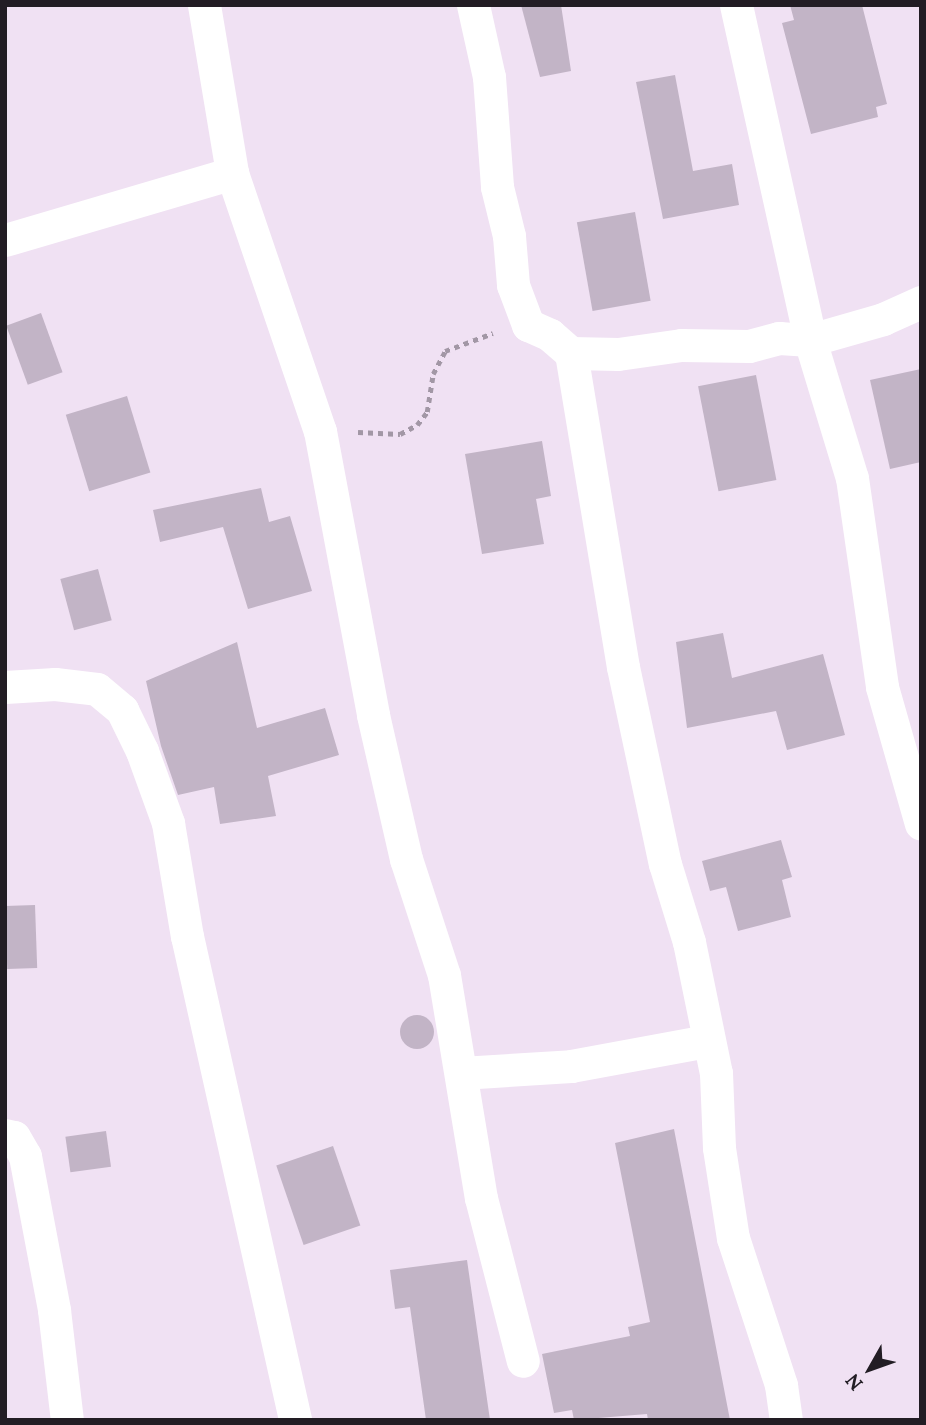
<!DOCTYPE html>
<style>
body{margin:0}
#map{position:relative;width:926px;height:1425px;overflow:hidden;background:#f0e1f3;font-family:Lora,serif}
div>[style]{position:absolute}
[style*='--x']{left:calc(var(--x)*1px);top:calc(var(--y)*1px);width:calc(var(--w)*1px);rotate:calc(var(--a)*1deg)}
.building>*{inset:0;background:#c2b4c6;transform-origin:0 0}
.round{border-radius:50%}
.path>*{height:4.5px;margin-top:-2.25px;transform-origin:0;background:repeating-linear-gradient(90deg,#a297a5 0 5px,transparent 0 10px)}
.street>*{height:33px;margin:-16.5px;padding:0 16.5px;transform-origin:16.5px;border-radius:16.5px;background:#fff}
span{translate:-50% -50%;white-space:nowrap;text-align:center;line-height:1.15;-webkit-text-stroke:5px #f0e1f3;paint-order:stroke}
.frame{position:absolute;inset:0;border:7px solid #221d24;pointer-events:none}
.north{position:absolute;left:835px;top:1334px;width:70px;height:70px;-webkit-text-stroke:5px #f0e1f3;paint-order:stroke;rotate:230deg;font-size:19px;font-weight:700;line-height:28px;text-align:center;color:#221d24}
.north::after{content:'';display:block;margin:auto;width:24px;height:32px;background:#221d24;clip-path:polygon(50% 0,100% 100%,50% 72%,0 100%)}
</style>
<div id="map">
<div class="building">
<div style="clip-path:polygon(521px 5px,561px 5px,571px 71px,540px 77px)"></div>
<div style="clip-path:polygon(790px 5px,862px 5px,887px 104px,876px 107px,878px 117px,811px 134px,782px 23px,794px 20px)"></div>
<div style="clip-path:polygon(675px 75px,693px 171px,732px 164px,739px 205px,663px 219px,636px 82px)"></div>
<div style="left:635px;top:212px;width:90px;height:59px;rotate:80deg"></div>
<div style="left:41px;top:313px;width:63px;height:37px;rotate:70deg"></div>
<div style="clip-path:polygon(921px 369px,921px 462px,890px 469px,870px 380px)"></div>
<div style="left:756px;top:375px;width:107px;height:59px;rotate:79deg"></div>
<div style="left:127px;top:396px;width:80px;height:64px;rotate:73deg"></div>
<div style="clip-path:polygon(542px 441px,551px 496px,536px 499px,544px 544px,482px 554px,465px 454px)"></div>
<div style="clip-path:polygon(261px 488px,269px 522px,290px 516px,312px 591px,248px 609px,223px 527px,160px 542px,153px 510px)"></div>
<div style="left:98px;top:569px;width:53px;height:39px;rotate:75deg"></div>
<div style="clip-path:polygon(723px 633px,732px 678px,823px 654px,845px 735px,787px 750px,776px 711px,687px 728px,676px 642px)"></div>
<div style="clip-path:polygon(237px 642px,257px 728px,325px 708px,339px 755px,268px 776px,276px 816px,220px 824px,214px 787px,178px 795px,161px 746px,146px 681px)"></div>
<div style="clip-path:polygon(781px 840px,792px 877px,782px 880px,791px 917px,738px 931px,726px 887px,710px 891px,702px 861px)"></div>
<div style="left:35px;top:905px;width:63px;height:30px;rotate:88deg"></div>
<div class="round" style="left:400px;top:1015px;width:34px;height:34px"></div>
<div style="clip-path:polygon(674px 1129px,730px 1420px,648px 1420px,647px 1414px,574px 1420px,572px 1410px,554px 1413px,542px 1354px,630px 1336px,628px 1327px,650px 1322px,615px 1143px)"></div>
<div style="left:106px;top:1131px;width:36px;height:41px;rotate:82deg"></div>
<div style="left:333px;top:1146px;width:84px;height:60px;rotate:71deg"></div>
<div style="clip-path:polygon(467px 1260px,490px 1420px,426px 1420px,410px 1307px,395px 1309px,390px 1270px)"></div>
</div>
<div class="path">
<div style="--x:358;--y:432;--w:42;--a:2.7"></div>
<div style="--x:400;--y:434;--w:19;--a:-28"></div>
<div style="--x:417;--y:425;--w:16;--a:-52"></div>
<div style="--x:427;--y:412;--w:38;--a:-81"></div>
<div style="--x:433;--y:374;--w:26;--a:-62"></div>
<div style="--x:445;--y:351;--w:51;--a:-20.6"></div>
</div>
<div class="street">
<div style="--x:204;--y:5;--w:170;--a:80.5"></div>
<div style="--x:232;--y:173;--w:273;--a:71.2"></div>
<div style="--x:320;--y:431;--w:289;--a:79.4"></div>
<div style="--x:373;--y:715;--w:148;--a:77.1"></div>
<div style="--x:406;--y:859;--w:122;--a:71.9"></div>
<div style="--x:444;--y:975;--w:226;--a:80.6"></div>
<div style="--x:481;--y:1198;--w:168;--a:75.6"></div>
<div style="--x:473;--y:5;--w:74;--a:77.5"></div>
<div style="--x:489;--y:77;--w:110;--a:85.8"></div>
<div style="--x:497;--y:187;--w:50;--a:76.2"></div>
<div style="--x:509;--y:236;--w:49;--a:85.3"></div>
<div style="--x:513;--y:285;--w:43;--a:69.4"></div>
<div style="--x:528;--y:325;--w:24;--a:24"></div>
<div style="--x:550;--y:335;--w:28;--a:41"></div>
<div style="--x:571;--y:353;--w:318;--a:80.6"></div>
<div style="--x:623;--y:667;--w:201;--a:78"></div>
<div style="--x:665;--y:864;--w:82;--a:72.9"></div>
<div style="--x:689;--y:942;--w:134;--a:78.4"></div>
<div style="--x:716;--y:1073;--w:75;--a:87.7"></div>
<div style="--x:719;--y:1148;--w:91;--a:81.2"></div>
<div style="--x:733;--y:1238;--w:155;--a:71.9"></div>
<div style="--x:781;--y:1385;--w:35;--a:82"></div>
<div style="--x:736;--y:5;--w:343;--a:77.5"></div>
<div style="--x:810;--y:340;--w:144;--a:73.1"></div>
<div style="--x:852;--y:478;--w:211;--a:81.8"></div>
<div style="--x:882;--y:687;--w:142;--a:74.1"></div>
<div style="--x:5;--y:240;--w:237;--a:-16.4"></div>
<div style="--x:571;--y:353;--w:47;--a:1.2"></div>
<div style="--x:618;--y:354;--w:64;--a:-8.1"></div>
<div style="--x:681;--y:345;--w:68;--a:0.8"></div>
<div style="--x:749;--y:346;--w:31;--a:-15"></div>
<div style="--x:779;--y:338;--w:31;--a:4"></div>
<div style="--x:810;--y:340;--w:76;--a:-16"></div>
<div style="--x:883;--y:319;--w:42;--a:-24.1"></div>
<div style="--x:5;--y:687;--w:50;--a:-3.4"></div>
<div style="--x:55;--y:684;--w:42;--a:6.8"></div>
<div style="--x:97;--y:689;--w:33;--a:40"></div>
<div style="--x:122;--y:710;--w:46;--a:64"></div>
<div style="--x:142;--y:751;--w:77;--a:70.1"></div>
<div style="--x:168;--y:823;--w:115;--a:80.5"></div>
<div style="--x:187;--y:936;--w:496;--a:77.4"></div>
<div style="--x:461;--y:1073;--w:110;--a:-3.6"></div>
<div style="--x:571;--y:1066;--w:138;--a:-10.4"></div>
<div style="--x:5;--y:1135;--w:9;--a:13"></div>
<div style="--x:14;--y:1137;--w:22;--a:60"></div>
<div style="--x:25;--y:1156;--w:157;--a:79.3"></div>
<div style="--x:54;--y:1310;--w:111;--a:83.3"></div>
</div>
<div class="frame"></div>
<div class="north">N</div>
</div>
